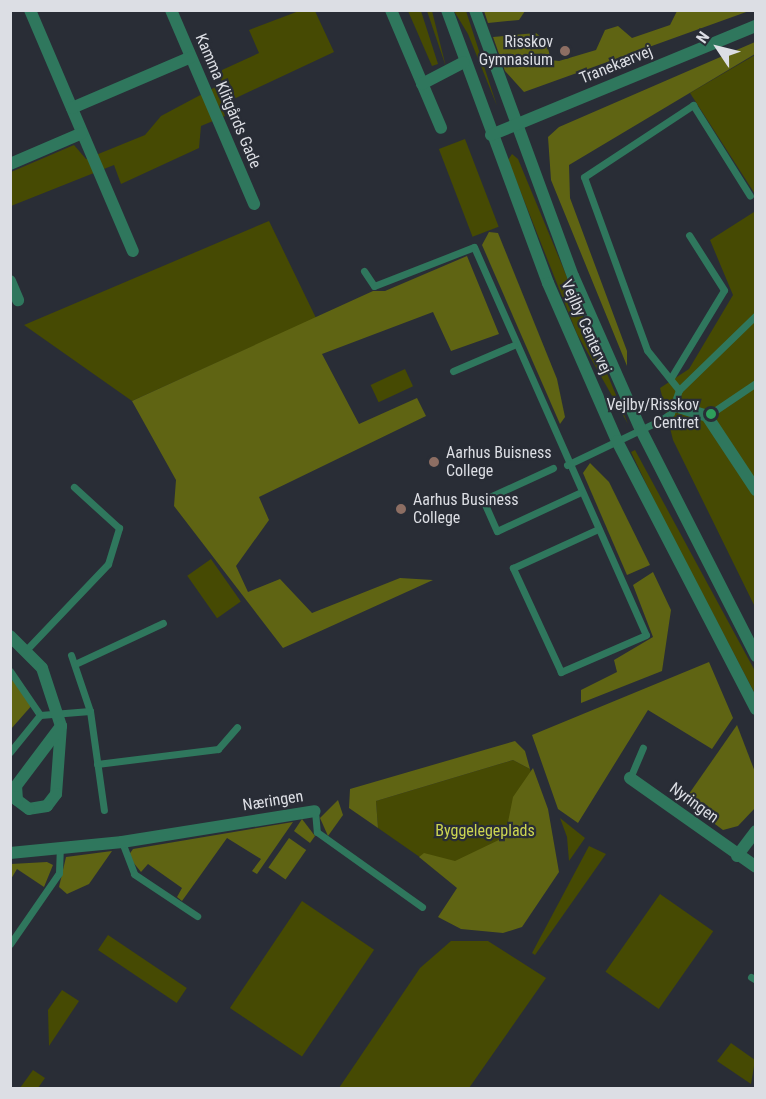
<!DOCTYPE html>
<meta charset="utf-8">
<style>
body{margin:0}
#map{position:relative;width:766px;height:1099px;overflow:hidden;background:#292d36;font-family:"Roboto Condensed",sans-serif}
div>[style]{position:absolute}
[style*='--x']{left:calc(var(--x)*1px);top:calc(var(--y)*1px);width:calc(var(--w)*1px);rotate:calc(var(--a)*1deg)}
.green>*{inset:0;background:#464a03;transform-origin:0 0}
.forest>*{inset:0;background:#5f6413;transform-origin:0 0}
.service>*{height:7px;margin:-3.5px;padding:0 3.5px;transform-origin:3.5px;border-radius:3.5px;background:#2f775d}
.minor>*{height:12px;margin:-6px;padding:0 6px;transform-origin:6px;border-radius:6px;background:#2f775d}
.tertiary>*{height:12px;margin:-6px;padding:0 6px;transform-origin:6px;border-radius:6px;background:#2f775d}
.dots>*{width:16px;height:16px;translate:-50% -50%;box-sizing:border-box;border:3px solid #292d36;border-radius:50%}
span{translate:-50% -50%;white-space:nowrap;text-align:center;line-height:1.15;-webkit-text-stroke:4.5px #292d36;paint-order:stroke}
.poi-label{font-size:16px;color:#dcdee4}
.right{translate:-100% -50%;text-align:right}
.left{translate:0 -50%;text-align:left}
.street-label{font-size:16px;color:#dcdee4}
.park-label{font-size:16px;color:#cdd651}
.frame{position:absolute;inset:0;border:12px solid #dcdee4;pointer-events:none}
.north{position:absolute;left:688px;top:18px;width:60px;height:60px;-webkit-text-stroke:4px #292d36;paint-order:stroke;rotate:305deg;font-size:16px;font-weight:700;line-height:24px;text-align:center;color:#dcdee4}
.north::after{content:'';display:block;margin:auto;width:21px;height:27px;background:#dcdee4;clip-path:polygon(50% 0,100% 100%,50% 72%,0 100%)}
</style>
<div id="map">
<div class="green">
<div style="clip-path:polygon(299px 11px,315px 11px,334px 52px,221px 105px,225px 116px,201px 126px,199px 148px,121px 184px,114px 165px,11px 206px,11px 172px,74px 145px,86px 159px,145px 135px,161px 116px,221px 84px,222px 70px,259px 53px,249px 30px)"></div>
<div style="clip-path:polygon(408px 11px,421px 11px,438px 64px,432px 66px)"></div>
<div style="clip-path:polygon(427px 11px,432px 11px,446px 67px)"></div>
<div style="clip-path:polygon(454px 11px,466px 11px,497px 106px,468px 34px)"></div>
<div style="clip-path:polygon(755px 55px,755px 194px,690px 93px)"></div>
<div style="left:465px;top:139px;width:94px;height:28px;rotate:69deg"></div>
<div style="clip-path:polygon(512px 154px,518px 159px,628px 424px,577px 334px,508px 160px)"></div>
<div style="clip-path:polygon(755px 205px,755px 607px,673px 440px,660px 388px,689px 369px,733px 295px,710px 240px,754px 212px)"></div>
<div style="clip-path:polygon(269px 221px,316px 318px,132px 401px,24px 325px)"></div>
<div style="left:405px;top:369px;width:19px;height:38px;rotate:65deg"></div>
<div style="clip-path:polygon(635px 450px,755px 671px,755px 694px,661px 515px,631px 452px)"></div>
<div style="left:211px;top:559px;width:52px;height:29px;rotate:55deg"></div>
<div style="clip-path:polygon(513px 760px,530px 769px,557px 872px,447px 876px,378px 828px,376px 801px)"></div>
<div style="clip-path:polygon(560px 818px,585px 838px,569px 861px,567px 837px)"></div>
<div style="clip-path:polygon(589px 846px,606px 854px,535px 955px,532px 953px)"></div>
<div style="left:660px;top:894px;width:65px;height:95px;rotate:35deg"></div>
<div style="left:302px;top:901px;width:87px;height:129px;rotate:34deg"></div>
<div style="left:108px;top:935px;width:95px;height:18px;rotate:34deg"></div>
<div style="clip-path:polygon(451px 941px,488px 941px,546px 978px,469px 1088px,339px 1088px,420px 968px)"></div>
<div style="clip-path:polygon(62px 990px,79px 1001px,49px 1046px,48px 1010px)"></div>
<div style="clip-path:polygon(731px 1043px,755px 1060px,751px 1084px,717px 1061px)"></div>
<div style="clip-path:polygon(33px 1070px,45px 1078px,38px 1088px,20px 1088px)"></div>
</div>
<div class="forest">
<div style="clip-path:polygon(484px 11px,484px 10px,525px 11px,519px 20px,488px 23px)"></div>
<div style="clip-path:polygon(677px 11px,749px 11px,524px 92px,505px 71px,493px 37px,536px 33px,546px 41px,551px 60px,559px 61px,596px 50px,605px 30px,618px 26px,632px 38px,670px 25px)"></div>
<div style="clip-path:polygon(755px 42px,755px 54px,569px 165px,570px 198px,627px 351px,627px 366px,551px 180px,548px 137px,559px 127px)"></div>
<div style="clip-path:polygon(489px 232px,498px 233px,557px 379px,565px 417px,560px 424px,482px 245px)"></div>
<div style="clip-path:polygon(467px 256px,499px 334px,451px 351px,433px 312px,322px 354px,359px 424px,417px 398px,426px 416px,259px 497px,269px 520px,236px 566px,248px 592px,280px 579px,312px 613px,400px 578px,433px 580px,283px 648px,174px 506px,176px 480px,132px 401px,373px 291px,385px 291px)"></div>
<div style="clip-path:polygon(590px 463px,609px 482px,650px 565px,627px 575px,583px 473px)"></div>
<div style="clip-path:polygon(653px 572px,671px 610px,662px 671px,581px 703px,581px 690px,617px 672px,614px 660px,653px 637px,633px 585px)"></div>
<div style="clip-path:polygon(709px 662px,733px 718px,712px 749px,648px 710px,578px 823px,558px 809px,532px 735px)"></div>
<div style="clip-path:polygon(14px 678px,33px 704px,11px 729px,11px 683px)"></div>
<div style="clip-path:polygon(737px 725px,755px 772px,755px 808px,738px 826px,723px 830px,684px 801px)"></div>
<div style="clip-path:polygon(515px 741px,525px 751px,530px 769px,513px 760px,376px 801px,378px 828px,349px 808px,350px 789px)"></div>
<div style="clip-path:polygon(533px 768px,548px 809px,559px 872px,522px 927px,503px 933px,461px 929px,438px 917px,457px 888px,419px 857px,424px 853px,455px 861px,505px 837px,513px 797px)"></div>
<div style="clip-path:polygon(338px 800px,343px 815px,328px 836px,320px 818px)"></div>
<div style="clip-path:polygon(302px 819px,315px 836px,310px 843px,294px 831px)"></div>
<div style="clip-path:polygon(293px 822px,257px 874px,252px 871px,261px 859px,227px 838px,182px 901px,177px 897px,182px 888px,148px 864px,141px 872px,128px 856px,133px 849px)"></div>
<div style="left:289px;top:838px;width:21px;height:36px;rotate:35deg"></div>
<div style="clip-path:polygon(112px 851px,89px 884px,67px 894px,59px 887px,66px 857px)"></div>
<div style="clip-path:polygon(47px 862px,53px 865px,44px 887px,17px 869px,11px 879px,11px 864px)"></div>
</div>
<div class="service">
<div style="--x:364;--y:271;--w:18;--a:56"></div>
<div style="--x:374;--y:286;--w:107;--a:-21.3"></div>
<div style="--x:474;--y:247;--w:424;--a:66.1"></div>
<div style="--x:646;--y:635;--w:93;--a:156.5"></div>
<div style="--x:561;--y:672;--w:115;--a:-114.8"></div>
<div style="--x:513;--y:568;--w:94;--a:-24.6"></div>
<div style="--x:453;--y:371;--w:66;--a:-23.1"></div>
<div style="--x:672;--y:376;--w:100;--a:-58.8"></div>
<div style="--x:724;--y:290;--w:65;--a:-122.5"></div>
<div style="--x:679;--y:390;--w:107;--a:-44.2"></div>
<div style="--x:707;--y:416;--w:59;--a:-34"></div>
<div style="--x:567;--y:465;--w:104;--a:-25.6"></div>
<div style="--x:661;--y:420;--w:12;--a:-35"></div>
<div style="--x:671;--y:413;--w:24;--a:-71"></div>
<div style="--x:679;--y:390;--w:51;--a:-128.7"></div>
<div style="--x:647;--y:350;--w:184;--a:-110"></div>
<div style="--x:584;--y:177;--w:131;--a:-33.4"></div>
<div style="--x:693;--y:105;--w:107;--a:57.9"></div>
<div style="--x:553;--y:468;--w:77;--a:155.4"></div>
<div style="--x:483;--y:500;--w:34;--a:66"></div>
<div style="--x:497;--y:531;--w:90;--a:-24.9"></div>
<div style="--x:28;--y:648;--w:116;--a:-46.4"></div>
<div style="--x:108;--y:564;--w:38;--a:-73"></div>
<div style="--x:119;--y:528;--w:61;--a:-137.7"></div>
<div style="--x:71;--y:655;--w:59;--a:71.3"></div>
<div style="--x:90;--y:711;--w:100;--a:82"></div>
<div style="--x:75;--y:664;--w:97;--a:-25"></div>
<div style="--x:10;--y:671;--w:53;--a:55.7"></div>
<div style="--x:10;--y:752;--w:48;--a:-51"></div>
<div style="--x:40;--y:715;--w:50;--a:-4.6"></div>
<div style="--x:97;--y:764;--w:122;--a:-7.1"></div>
<div style="--x:218;--y:749;--w:29;--a:-49"></div>
<div style="--x:630;--y:778;--w:33;--a:-67"></div>
<div style="--x:315;--y:811;--w:21;--a:85"></div>
<div style="--x:317;--y:832;--w:129;--a:35.5"></div>
<div style="--x:122;--y:842;--w:34;--a:69"></div>
<div style="--x:134;--y:874;--w:76;--a:33.7"></div>
<div style="--x:10;--y:944;--w:86;--a:-55.4"></div>
<div style="--x:59;--y:873;--w:23;--a:-88"></div>
<div style="--x:751;--y:977;--w:6;--a:31"></div>
</div>
<div class="minor">
<div style="--x:30;--y:10;--w:262;--a:66.9"></div>
<div style="--x:171;--y:10;--w:211;--a:66.8"></div>
<div style="--x:391;--y:10;--w:128;--a:67"></div>
<div style="--x:72;--y:108;--w:129;--a:-23.2"></div>
<div style="--x:10;--y:164;--w:78;--a:-23.3"></div>
<div style="--x:10;--y:281;--w:21;--a:67"></div>
<div style="--x:675;--y:406;--w:34;--a:17"></div>
<div style="--x:707;--y:416;--w:89;--a:56.5"></div>
<div style="--x:10;--y:636;--w:45;--a:45"></div>
<div style="--x:42;--y:668;--w:61;--a:71.9"></div>
<div style="--x:61;--y:726;--w:68;--a:94.2"></div>
<div style="--x:56;--y:794;--w:15;--a:127"></div>
<div style="--x:47;--y:806;--w:18;--a:171"></div>
<div style="--x:29;--y:809;--w:15;--a:-143"></div>
<div style="--x:17;--y:800;--w:14;--a:-94"></div>
<div style="--x:16;--y:786;--w:75;--a:-53.1"></div>
<div style="--x:630;--y:778;--w:154;--a:35.2"></div>
<div style="--x:10;--y:853;--w:113;--a:-5.6"></div>
<div style="--x:122;--y:842;--w:195;--a:-9.1"></div>
<div style="--x:737;--y:856;--w:31;--a:-53"></div>
</div>
<div class="tertiary">
<div style="--x:447;--y:10;--w:291;--a:69.7"></div>
<div style="--x:548;--y:283;--w:172;--a:66.4"></div>
<div style="--x:617;--y:441;--w:302;--a:62.6"></div>
<div style="--x:475;--y:10;--w:283;--a:69.8"></div>
<div style="--x:573;--y:276;--w:168;--a:66.2"></div>
<div style="--x:641;--y:430;--w:254;--a:63"></div>
<div style="--x:422;--y:84;--w:47;--a:-27.6"></div>
<div style="--x:491;--y:135;--w:287;--a:-22.4"></div>
</div>
<div class="dots">
<div style="left:565px;top:51px;background:#8d6e63"></div>
<div style="left:711px;top:414px;background:#2e9e5b"></div>
<div style="left:434px;top:462px;background:#8d6e63"></div>
<div style="left:401px;top:509px;background:#8d6e63"></div>
</div>
<div class="poi-label">
<span class="right" style="left:553px;top:51px">Risskov<br>Gymnasium</span>
<span class="right" style="left:699px;top:414px">Vejlby/Risskov<br>Centret</span>
<span class="left" style="left:446px;top:462px">Aarhus Buisness<br>College</span>
<span class="left" style="left:413px;top:509px">Aarhus Business<br>College</span>
</div>
<div class="street-label">
<span style="left:616px;top:65px;rotate:-22deg">Tranekærvej</span>
<span style="left:228px;top:101px;rotate:67deg">Kamma Klitgårds Gade</span>
<span style="left:586px;top:327px;rotate:66deg">Vejlby Centervej</span>
<span style="left:273px;top:801px;rotate:-9deg">Næringen</span>
<span style="left:694px;top:803px;rotate:36deg">Nyringen</span>
</div>
<div class="park-label">
<span style="left:485px;top:831px">Byggelegeplads</span>
</div>
<div class="frame"></div>
<div class="north">N</div>
</div>
